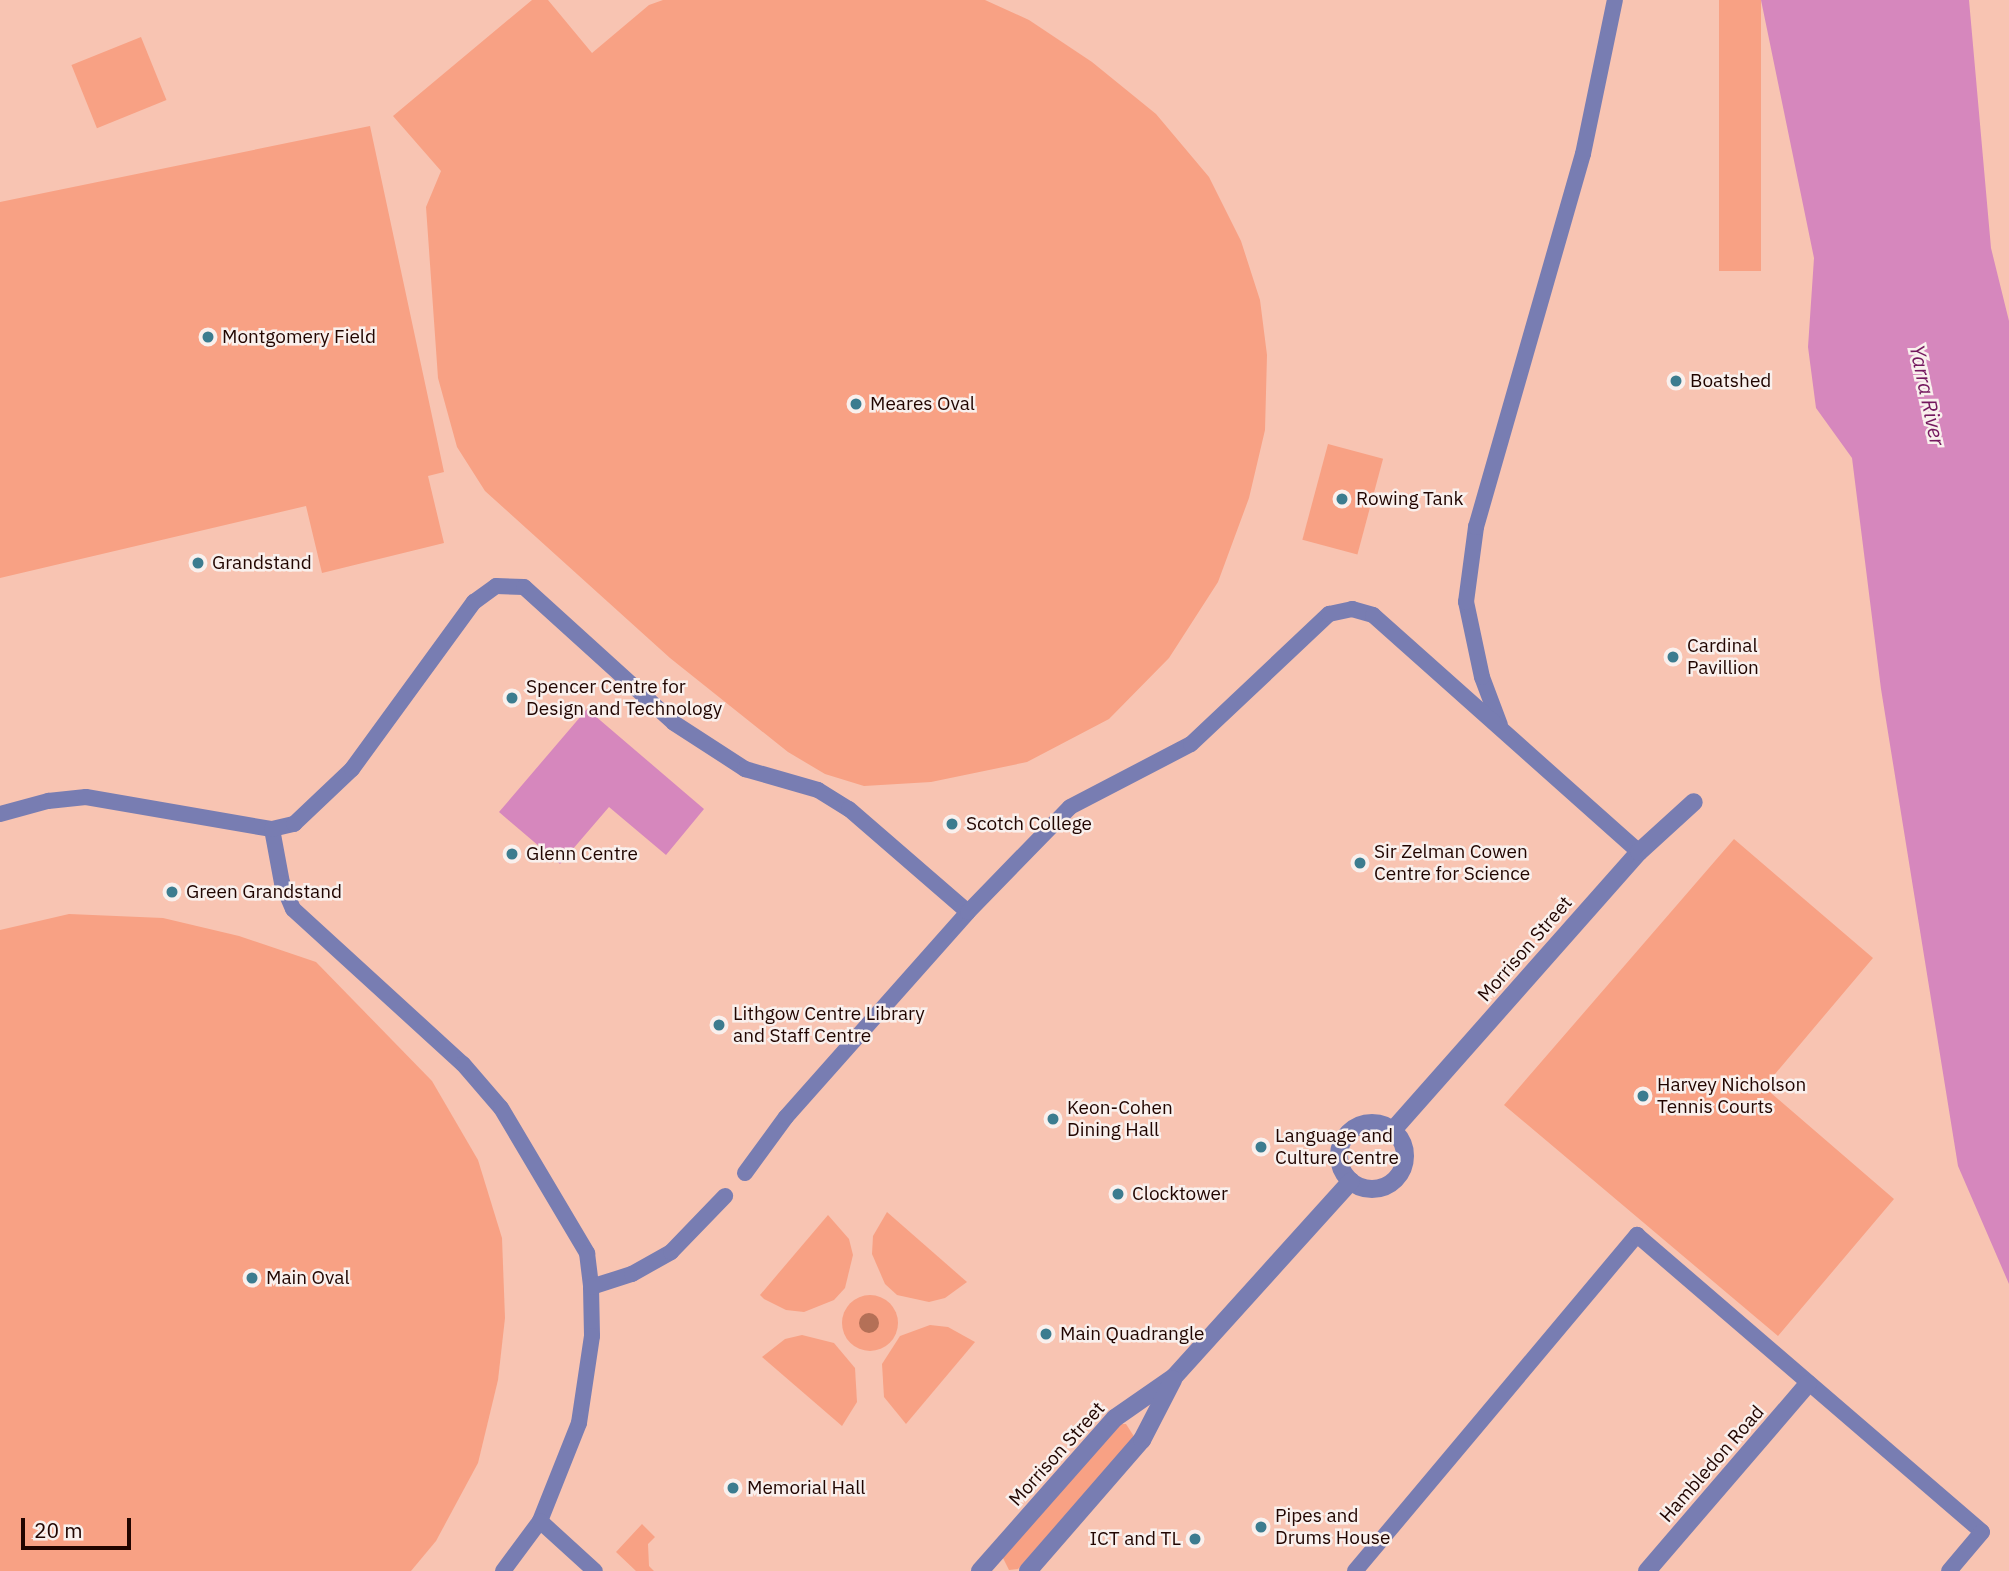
<!DOCTYPE html>
<style>
body{margin:0}
#map{position:relative;width:2009px;height:1571px;overflow:hidden;background:#f8c4b2;font-family:"IBM Plex Sans",sans-serif}
div>[style]{position:absolute}
[style*='--x']{left:calc(var(--x)*1px);top:calc(var(--y)*1px);width:calc(var(--w)*1px);rotate:calc(var(--a)*1deg)}
.green>*{inset:0;background:#f8a184;transform-origin:0 0}
.round{border-radius:50%}
.water>*{inset:0;background:#d687bd}
.service>*{height:16px;margin:-8px;padding:0 8px;transform-origin:8px;border-radius:8px;background:#787db2}
.minor>*{height:18px;margin:-9px;padding:0 9px;transform-origin:9px;border-radius:9px;background:#787db2}
.minor>.ring{margin:-9px;padding:0;box-sizing:content-box;background:none;border:18px solid #787db2;border-radius:50%}
.trees>*{width:20px;height:20px;margin:-10px;border-radius:50%;background:#b47057}
.dots>*{width:19px;height:19px;translate:-50% -50%;box-sizing:border-box;border:4px solid #f9f0ed;border-radius:50%}
span{translate:-50% -50%;white-space:nowrap;text-align:center;line-height:1.15;-webkit-text-stroke:5px #f9f0ed;paint-order:stroke}
.poi-label{font-size:19px;color:#210500}
.left{translate:0 -50%;text-align:left}
.right{translate:-100% -50%;text-align:right}
.street-label{font-size:19px;color:#210500}
.water-label{font-size:21px;color:#74185e;font-style:italic}
.scale{position:absolute;left:21px;top:1518px;width:110px;height:32px;box-sizing:border-box;border:4px solid #210500;border-top:0;padding-left:9px;font-size:21px;line-height:24px;white-space:nowrap;color:#210500;-webkit-text-stroke:5px #f9f0ed;paint-order:stroke}
</style>
<div id="map">
<div class="green">
<div style="clip-path:polygon(532px 0,548px 0,592px 53px,649px 5px,663px 0,985px 0,1029px 20px,1092px 62px,1156px 114px,1209px 177px,1241px 241px,1260px 300px,1267px 355px,1265px 430px,1249px 498px,1218px 582px,1169px 658px,1109px 719px,1027px 762px,931px 782px,864px 786px,825px 774px,788px 752px,670px 658px,485px 491px,457px 447px,438px 378px,426px 207px,441px 171px,393px 116px)"></div>
<div style="left:1719px;top:0;width:42px;height:271px"></div>
<div style="left:141px;top:37px;width:68px;height:75px;rotate:68deg"></div>
<div style="clip-path:polygon(370px 126px,444px 472px,428px 476px,444px 543px,322px 573px,306px 506px,0 578px,0 202px)"></div>
<div style="left:1328px;top:444px;width:57px;height:99px;rotate:15deg"></div>
<div style="clip-path:polygon(1734px 839px,1873px 958px,1764px 1087px,1894px 1199px,1778px 1336px,1504px 1105px)"></div>
<div style="clip-path:polygon(69px 914px,163px 918px,239px 936px,316px 962px,432px 1081px,478px 1160px,502px 1238px,505px 1318px,498px 1380px,478px 1463px,436px 1541px,411px 1571px,0 1571px,0 930px)"></div>
<div style="clip-path:polygon(887px 1212px,967px 1282px,945px 1298px,929px 1302px,897px 1295px,885px 1284px,872px 1254px,873px 1236px)"></div>
<div style="clip-path:polygon(828px 1215px,849px 1239px,853px 1255px,845px 1288px,834px 1300px,804px 1312px,786px 1310px,764px 1299px,760px 1295px)"></div>
<div class="round" style="left:842px;top:1295px;width:56px;height:56px"></div>
<div style="clip-path:polygon(930px 1325px,948px 1327px,975px 1342px,906px 1424px,884px 1397px,882px 1364px,900px 1336px)"></div>
<div style="clip-path:polygon(802px 1335px,834px 1343px,855px 1368px,857px 1402px,842px 1426px,762px 1357px,785px 1339px)"></div>
<div style="clip-path:polygon(1118px 1424px,1126px 1424px,1135px 1438px,1018px 1569px,1009px 1570px,1002px 1556px)"></div>
<div style="clip-path:polygon(642px 1524px,655px 1537px,648px 1544px,649px 1566px,654px 1571px,636px 1571px,616px 1552px)"></div>
</div>
<div class="water">
<div style="clip-path:polygon(1761px 0,1969px 0,1991px 248px,2009px 321px,2009px 1284px,1958px 1166px,1881px 689px,1852px 458px,1816px 408px,1808px 347px,1814px 258px)"></div>
<div style="clip-path:polygon(587px 709px,704px 809px,666px 855px,609px 807px,560px 864px,499px 812px)"></div>
</div>
<div class="service">
<div style="--x:1500;--y:725;--w:51;--a:-110.6"></div>
<div style="--x:1482;--y:677;--w:77;--a:-102"></div>
<div style="--x:1466;--y:602;--w:76;--a:-82.4"></div>
<div style="--x:1476;--y:527;--w:388;--a:-74"></div>
<div style="--x:1583;--y:154;--w:157;--a:-78.3"></div>
<div style="--x:0;--y:814;--w:50;--a:-15.2"></div>
<div style="--x:48;--y:801;--w:38;--a:-6"></div>
<div style="--x:86;--y:797;--w:189;--a:9.8"></div>
<div style="--x:272;--y:829;--w:55;--a:79.5"></div>
<div style="--x:282;--y:883;--w:28;--a:67"></div>
<div style="--x:293;--y:909;--w:230;--a:42.4"></div>
<div style="--x:463;--y:1064;--w:58;--a:49.2"></div>
<div style="--x:501;--y:1108;--w:169;--a:59.3"></div>
<div style="--x:587;--y:1253;--w:34;--a:83"></div>
<div style="--x:591;--y:1287;--w:49;--a:88.8"></div>
<div style="--x:592;--y:1336;--w:88;--a:98.5"></div>
<div style="--x:579;--y:1423;--w:105;--a:111.7"></div>
<div style="--x:272;--y:829;--w:23;--a:-13"></div>
<div style="--x:294;--y:824;--w:80;--a:-43.5"></div>
<div style="--x:352;--y:769;--w:207;--a:-53.9"></div>
<div style="--x:474;--y:602;--w:27;--a:-36"></div>
<div style="--x:496;--y:586;--w:28;--a:2"></div>
<div style="--x:524;--y:587;--w:202;--a:42.2"></div>
<div style="--x:674;--y:723;--w:85;--a:32.9"></div>
<div style="--x:745;--y:769;--w:76;--a:16"></div>
<div style="--x:818;--y:790;--w:36;--a:32"></div>
<div style="--x:849;--y:809;--w:157;--a:40.9"></div>
<div style="--x:745;--y:1173;--w:69;--a:-53.8"></div>
<div style="--x:786;--y:1117;--w:274;--a:-48.4"></div>
<div style="--x:968;--y:912;--w:146;--a:-45.8"></div>
<div style="--x:1070;--y:807;--w:136;--a:-27.5"></div>
<div style="--x:1191;--y:744;--w:190;--a:-43.3"></div>
<div style="--x:1329;--y:614;--w:24;--a:-12"></div>
<div style="--x:1352;--y:609;--w:22;--a:16"></div>
<div style="--x:1373;--y:615;--w:356;--a:41.7"></div>
<div style="--x:591;--y:1287;--w:43;--a:-17.6"></div>
<div style="--x:632;--y:1274;--w:45;--a:-29.4"></div>
<div style="--x:671;--y:1252;--w:78;--a:-46"></div>
<div style="--x:503;--y:1571;--w:62;--a:-53.5"></div>
<div style="--x:540;--y:1521;--w:74;--a:42.3"></div>
<div style="--x:1355;--y:1571;--w:439;--a:-50"></div>
<div style="--x:1637;--y:1235;--w:455;--a:40.7"></div>
<div style="--x:1982;--y:1532;--w:51;--a:130.2"></div>
</div>
<div class="minor">
<div class="ring" style="left:1339px;top:1123px;width:48px;height:48px"></div>
<div style="--x:1393;--y:1130;--w:371;--a:-48.5"></div>
<div style="--x:1639;--y:852;--w:74;--a:-42.3"></div>
<div style="--x:980;--y:1571;--w:204;--a:-48.6"></div>
<div style="--x:1115;--y:1418;--w:72;--a:-34.8"></div>
<div style="--x:1174;--y:1377;--w:264;--a:-47.9"></div>
<div style="--x:1028;--y:1571;--w:174;--a:-49"></div>
<div style="--x:1142;--y:1440;--w:68;--a:-62.7"></div>
<div style="--x:1647;--y:1571;--w:247;--a:-49.3"></div>
</div>
<div class="trees">
<div style="left:869px;top:1323px"></div>
</div>
<div class="dots">
<div style="left:208px;top:337px;background:#3c7c8f"></div>
<div style="left:1676px;top:381px;background:#3c7c8f"></div>
<div style="left:856px;top:404px;background:#3c7c8f"></div>
<div style="left:1342px;top:499px;background:#3c7c8f"></div>
<div style="left:198px;top:563px;background:#3c7c8f"></div>
<div style="left:1673px;top:657px;background:#3c7c8f"></div>
<div style="left:512px;top:698px;background:#3c7c8f"></div>
<div style="left:952px;top:824px;background:#3c7c8f"></div>
<div style="left:512px;top:854px;background:#3c7c8f"></div>
<div style="left:1360px;top:863px;background:#3c7c8f"></div>
<div style="left:172px;top:892px;background:#3c7c8f"></div>
<div style="left:719px;top:1025px;background:#3c7c8f"></div>
<div style="left:1643px;top:1096px;background:#3c7c8f"></div>
<div style="left:1053px;top:1119px;background:#3c7c8f"></div>
<div style="left:1261px;top:1147px;background:#3c7c8f"></div>
<div style="left:1118px;top:1194px;background:#3c7c8f"></div>
<div style="left:252px;top:1278px;background:#3c7c8f"></div>
<div style="left:1046px;top:1334px;background:#3c7c8f"></div>
<div style="left:733px;top:1488px;background:#3c7c8f"></div>
<div style="left:1261px;top:1527px;background:#3c7c8f"></div>
<div style="left:1195px;top:1539px;background:#3c7c8f"></div>
</div>
<div class="poi-label">
<span class="left" style="left:222px;top:337px">Montgomery Field</span>
<span class="left" style="left:1690px;top:381px">Boatshed</span>
<span class="left" style="left:870px;top:404px">Meares Oval</span>
<span class="left" style="left:1356px;top:499px">Rowing Tank</span>
<span class="left" style="left:212px;top:563px">Grandstand</span>
<span class="left" style="left:1687px;top:657px">Cardinal<br>Pavillion</span>
<span class="left" style="left:526px;top:698px">Spencer Centre for<br>Design and Technology</span>
<span class="left" style="left:966px;top:824px">Scotch College</span>
<span class="left" style="left:1374px;top:863px">Sir Zelman Cowen<br>Centre for Science</span>
<span class="left" style="left:526px;top:854px">Glenn Centre</span>
<span class="left" style="left:186px;top:892px">Green Grandstand</span>
<span class="left" style="left:733px;top:1025px">Lithgow Centre Library<br>and Staff Centre</span>
<span class="left" style="left:1657px;top:1096px">Harvey Nicholson<br>Tennis Courts</span>
<span class="left" style="left:1067px;top:1119px">Keon-Cohen<br>Dining Hall</span>
<span class="left" style="left:1275px;top:1147px">Language and<br>Culture Centre</span>
<span class="left" style="left:1132px;top:1194px">Clocktower</span>
<span class="left" style="left:266px;top:1278px">Main Oval</span>
<span class="left" style="left:1060px;top:1334px">Main Quadrangle</span>
<span class="left" style="left:747px;top:1488px">Memorial Hall</span>
<span class="left" style="left:1275px;top:1527px">Pipes and<br>Drums House</span>
<span class="right" style="left:1181px;top:1539px">ICT and TL</span>
</div>
<div class="street-label">
<span style="left:1525px;top:949px;rotate:-49deg">Morrison Street</span>
<span style="left:1057px;top:1454px;rotate:-48deg">Morrison Street</span>
<span style="left:1712px;top:1464px;rotate:-49deg">Hambledon Road</span>
</div>
<div class="water-label">
<span style="left:1928px;top:395px;rotate:78deg">Yarra River</span>
</div>
<div class="scale">20 m</div>
</div>
